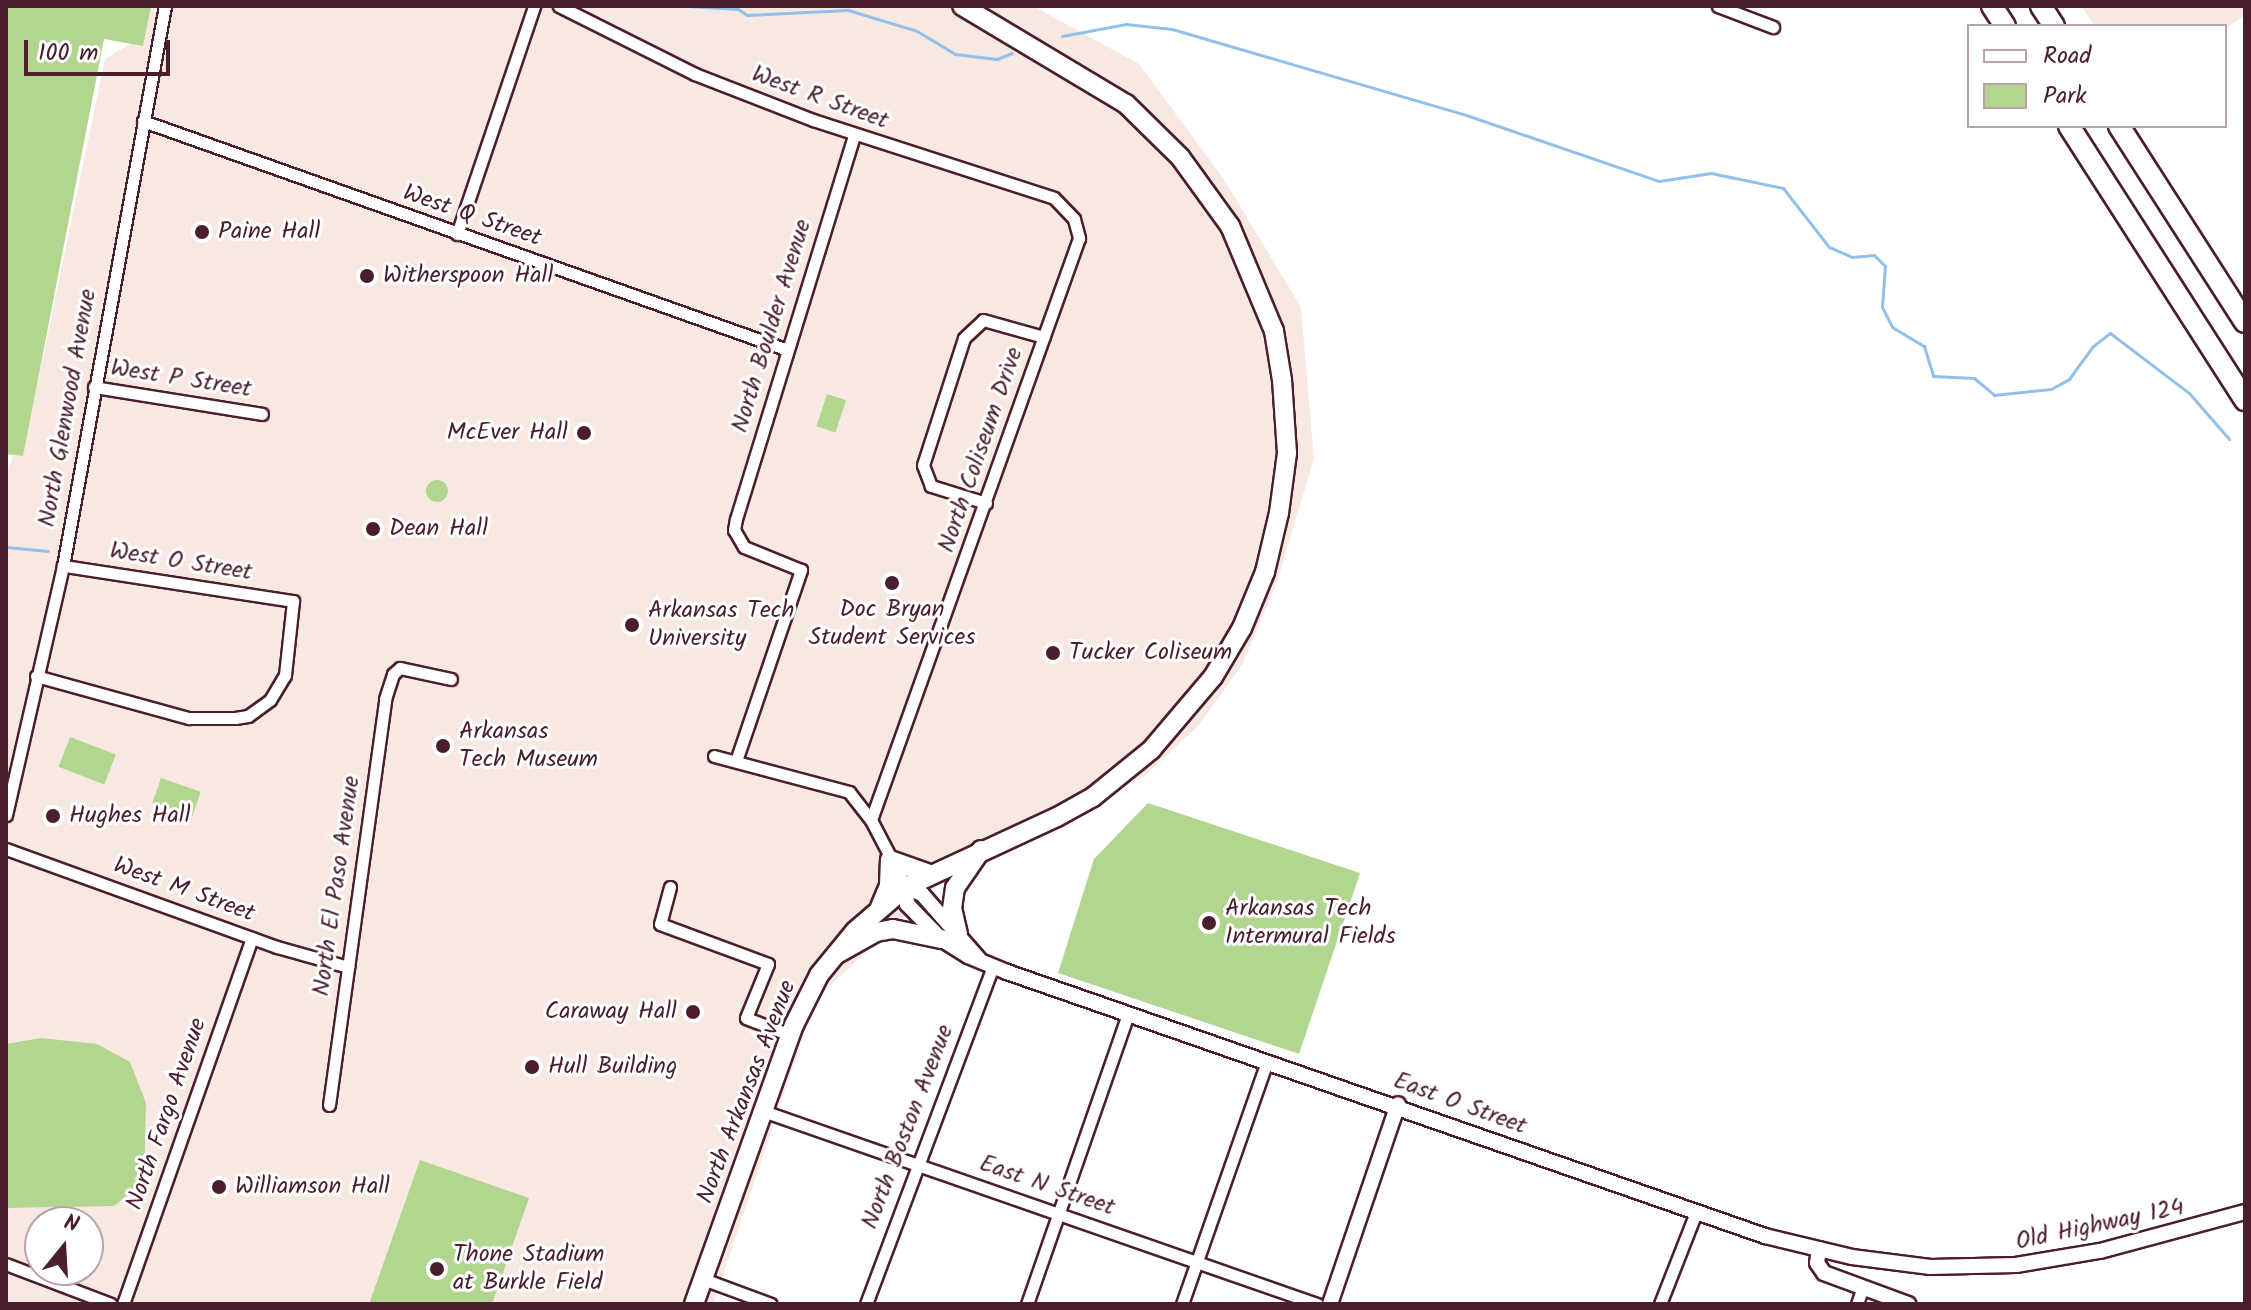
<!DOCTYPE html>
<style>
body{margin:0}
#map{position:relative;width:2251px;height:1310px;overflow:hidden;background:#fff;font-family:Kalam,sans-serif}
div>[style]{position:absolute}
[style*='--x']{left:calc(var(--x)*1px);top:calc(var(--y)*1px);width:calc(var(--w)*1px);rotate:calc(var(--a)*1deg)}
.built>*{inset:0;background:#f8e8e2}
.green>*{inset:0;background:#b2d590;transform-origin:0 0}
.round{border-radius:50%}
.stream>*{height:3px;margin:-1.5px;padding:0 1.5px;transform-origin:1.5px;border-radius:1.5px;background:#91c0eb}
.roads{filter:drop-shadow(2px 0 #4a1f2b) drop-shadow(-2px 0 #4a1f2b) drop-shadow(0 2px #4a1f2b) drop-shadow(0 -2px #4a1f2b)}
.minor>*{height:11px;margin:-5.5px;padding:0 5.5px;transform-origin:5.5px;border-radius:5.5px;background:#fff}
.tertiary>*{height:14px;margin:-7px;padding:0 7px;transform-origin:7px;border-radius:7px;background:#fff}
.primary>*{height:18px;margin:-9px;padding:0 9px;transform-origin:9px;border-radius:9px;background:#fff}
.trunk>*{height:18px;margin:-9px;padding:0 9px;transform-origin:9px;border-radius:9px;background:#fff}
.motorway>*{height:20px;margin:-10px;padding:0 10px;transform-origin:10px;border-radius:10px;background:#fff}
.dots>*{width:22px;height:22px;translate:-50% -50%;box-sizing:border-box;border:4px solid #fff;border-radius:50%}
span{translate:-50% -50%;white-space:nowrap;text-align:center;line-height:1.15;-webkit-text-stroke:6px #fff;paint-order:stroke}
.street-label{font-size:24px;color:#4a1f2b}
.poi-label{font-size:24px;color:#4a1f2b}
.left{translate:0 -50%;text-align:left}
.right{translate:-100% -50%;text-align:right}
.frame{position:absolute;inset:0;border:8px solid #4a1f2b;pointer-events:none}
.legend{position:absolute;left:1967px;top:24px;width:260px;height:104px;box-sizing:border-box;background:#fff;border:2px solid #b7a5aa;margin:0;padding:10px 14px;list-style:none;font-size:24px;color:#4a1f2b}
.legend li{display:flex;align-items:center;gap:16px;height:40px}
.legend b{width:40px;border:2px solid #b7a5aa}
.north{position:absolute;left:24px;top:1206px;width:80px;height:80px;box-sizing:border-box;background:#fff;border:2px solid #b7a5aa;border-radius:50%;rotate:18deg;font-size:22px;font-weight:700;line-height:32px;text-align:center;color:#4a1f2b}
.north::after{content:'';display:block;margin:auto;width:28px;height:36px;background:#4a1f2b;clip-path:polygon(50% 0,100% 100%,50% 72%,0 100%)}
.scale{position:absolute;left:24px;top:40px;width:146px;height:36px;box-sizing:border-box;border:4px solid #4a1f2b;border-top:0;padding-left:10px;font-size:24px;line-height:28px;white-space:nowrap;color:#4a1f2b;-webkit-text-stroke:6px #fff;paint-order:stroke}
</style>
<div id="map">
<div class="built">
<div style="clip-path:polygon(evenodd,150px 6px,1033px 6px,1139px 64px,1223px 178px,1301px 307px,1314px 459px,1276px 585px,1242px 665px,1198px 726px,1145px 776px,938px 885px,816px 999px,713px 1304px,6px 1304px,6px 477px,38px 380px,105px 59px,142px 37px,150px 6px,40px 1222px,88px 1222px,88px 1270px,40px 1270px,40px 1222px)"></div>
<div style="clip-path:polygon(2081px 6px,2245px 6px,2245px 15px,2225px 29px,2095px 26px)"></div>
</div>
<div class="green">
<div style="clip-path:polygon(6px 6px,151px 6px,143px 46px,104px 39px,23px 456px,6px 454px)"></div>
<div style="left:827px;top:394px;width:20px;height:34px;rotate:18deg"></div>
<div class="round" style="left:426px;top:480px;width:22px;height:22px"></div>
<div style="left:70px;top:737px;width:49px;height:32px;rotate:21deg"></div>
<div style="left:161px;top:778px;width:42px;height:26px;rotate:19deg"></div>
<div style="clip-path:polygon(1148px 803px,1360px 873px,1299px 1054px,1058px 973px,1094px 859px)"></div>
<div style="clip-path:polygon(41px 1038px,97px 1044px,130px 1062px,146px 1103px,144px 1182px,114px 1206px,6px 1208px,6px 1044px)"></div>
<div style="clip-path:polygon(420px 1160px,529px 1198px,492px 1304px,369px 1304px)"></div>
</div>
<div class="stream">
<div style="--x:688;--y:6;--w:50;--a:3.4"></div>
<div style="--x:738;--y:9;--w:11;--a:34"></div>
<div style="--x:747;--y:15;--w:101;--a:-2.8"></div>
<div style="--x:848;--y:10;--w:72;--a:16.9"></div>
<div style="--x:917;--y:31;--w:44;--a:31.2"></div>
<div style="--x:955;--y:54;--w:42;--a:6.8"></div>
<div style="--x:997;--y:59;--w:16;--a:-22"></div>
<div style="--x:1062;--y:36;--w:65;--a:-10.6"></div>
<div style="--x:1126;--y:24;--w:46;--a:6.2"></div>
<div style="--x:1172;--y:29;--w:306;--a:16.3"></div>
<div style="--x:1466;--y:115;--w:204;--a:18.9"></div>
<div style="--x:1659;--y:181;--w:53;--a:-8.7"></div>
<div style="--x:1711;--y:173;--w:74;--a:11.8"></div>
<div style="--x:1783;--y:188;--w:75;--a:52.1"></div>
<div style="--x:1829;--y:247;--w:25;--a:23"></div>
<div style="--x:1852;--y:257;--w:22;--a:-5"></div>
<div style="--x:1874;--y:255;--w:16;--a:45"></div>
<div style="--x:1885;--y:266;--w:41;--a:94.2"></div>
<div style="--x:1882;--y:307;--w:22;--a:63"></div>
<div style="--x:1892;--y:327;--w:37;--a:31"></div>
<div style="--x:1924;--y:346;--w:31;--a:73"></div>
<div style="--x:1933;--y:376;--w:41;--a:2.8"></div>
<div style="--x:1974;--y:378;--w:26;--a:40"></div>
<div style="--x:1994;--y:395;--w:57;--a:-6"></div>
<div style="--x:2051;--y:389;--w:21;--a:-29"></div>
<div style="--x:2069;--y:379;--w:39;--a:-54"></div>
<div style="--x:2092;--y:347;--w:23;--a:-38"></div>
<div style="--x:2110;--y:333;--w:99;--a:37.2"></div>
<div style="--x:2189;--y:393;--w:61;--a:49"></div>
<div style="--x:6;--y:547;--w:42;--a:5.4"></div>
</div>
<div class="roads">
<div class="minor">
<div style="--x:559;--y:6;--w:152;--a:26.6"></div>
<div style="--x:695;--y:74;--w:127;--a:21.3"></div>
<div style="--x:813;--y:120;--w:253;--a:17.9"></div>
<div style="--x:1054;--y:198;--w:29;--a:46"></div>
<div style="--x:1074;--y:219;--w:20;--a:75"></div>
<div style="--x:1079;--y:238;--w:618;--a:109.67"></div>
<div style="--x:871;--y:820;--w:76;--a:62.4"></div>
<div style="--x:1718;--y:6;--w:59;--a:20.9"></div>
<div style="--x:143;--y:121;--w:684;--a:19.55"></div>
<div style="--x:457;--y:234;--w:241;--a:-71.3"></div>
<div style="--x:94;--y:387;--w:170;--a:9.1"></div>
<div style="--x:986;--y:503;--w:58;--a:-162.8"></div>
<div style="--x:931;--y:486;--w:22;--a:-111"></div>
<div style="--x:923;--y:465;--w:133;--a:-72.1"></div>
<div style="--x:964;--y:338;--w:26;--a:-43"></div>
<div style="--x:983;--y:320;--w:63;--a:15.6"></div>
<div style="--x:36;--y:676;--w:159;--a:15.4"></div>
<div style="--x:189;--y:718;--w:46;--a:0"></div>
<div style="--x:235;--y:718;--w:13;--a:-9"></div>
<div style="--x:248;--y:716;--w:27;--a:-36"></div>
<div style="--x:270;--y:700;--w:29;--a:-59"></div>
<div style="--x:285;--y:675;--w:74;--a:-83.8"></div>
<div style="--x:293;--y:601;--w:233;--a:-171.3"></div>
<div style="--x:714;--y:756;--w:140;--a:14.9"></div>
<div style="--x:849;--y:792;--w:36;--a:52"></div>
<div style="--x:736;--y:761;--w:202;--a:-71.2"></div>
<div style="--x:801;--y:570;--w:61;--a:-158"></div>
<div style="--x:744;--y:547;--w:20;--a:-120"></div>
<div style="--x:734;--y:530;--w:11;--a:-80"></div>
<div style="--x:736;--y:519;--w:402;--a:-72.9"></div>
<div style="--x:6;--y:815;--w:255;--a:-77.1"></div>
<div style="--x:63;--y:566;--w:569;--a:-79.68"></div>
<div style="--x:6;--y:849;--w:288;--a:19.9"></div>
<div style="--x:277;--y:947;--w:74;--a:15.7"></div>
<div style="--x:670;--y:887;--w:38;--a:105"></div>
<div style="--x:660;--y:924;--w:115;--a:20.3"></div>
<div style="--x:768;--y:964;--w:58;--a:112.2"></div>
<div style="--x:746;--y:1018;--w:47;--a:21.1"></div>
<div style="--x:329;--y:1105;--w:410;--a:-82.1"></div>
<div style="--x:385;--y:699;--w:26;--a:-72"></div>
<div style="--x:393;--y:674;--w:9;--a:-41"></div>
<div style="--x:400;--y:668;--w:52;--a:12.2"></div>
<div style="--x:763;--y:1111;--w:587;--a:19.21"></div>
<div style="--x:6;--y:1264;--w:112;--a:20.9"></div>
<div style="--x:703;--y:1279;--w:72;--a:20.2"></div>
<div style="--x:123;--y:1304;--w:388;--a:-70.6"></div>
<div style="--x:866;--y:1304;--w:361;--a:-69.4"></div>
<div style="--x:1027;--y:1304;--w:307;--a:-70.8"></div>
<div style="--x:1182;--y:1304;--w:257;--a:-70.7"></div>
<div style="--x:1660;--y:1304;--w:99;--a:-68.6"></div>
<div style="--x:1857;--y:1304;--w:18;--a:-71"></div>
</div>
<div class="tertiary">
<div style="--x:979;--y:959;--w:86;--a:-131.2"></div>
<div style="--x:922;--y:894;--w:17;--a:-156"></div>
<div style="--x:906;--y:887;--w:17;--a:87"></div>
<div style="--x:907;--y:904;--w:49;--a:45.8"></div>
<div style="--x:941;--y:939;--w:32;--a:32"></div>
<div style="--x:968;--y:956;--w:42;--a:22.3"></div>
<div style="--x:1007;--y:972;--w:803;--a:19.2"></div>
<div style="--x:1765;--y:1236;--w:89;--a:13.6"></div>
<div style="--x:1852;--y:1257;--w:79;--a:7.3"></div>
<div style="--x:1930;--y:1267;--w:86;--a:-1.3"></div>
<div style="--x:2016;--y:1265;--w:85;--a:-9.5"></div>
<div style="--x:2100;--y:1251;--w:150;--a:-15.1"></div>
<div style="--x:1819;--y:1249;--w:14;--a:98"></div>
<div style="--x:1817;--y:1263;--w:12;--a:55"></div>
<div style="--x:1824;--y:1273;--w:90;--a:20.3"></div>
<div style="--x:1330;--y:1304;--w:211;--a:-71.2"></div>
</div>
<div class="primary">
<div style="--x:880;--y:907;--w:23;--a:-67"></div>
<div style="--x:889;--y:886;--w:26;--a:-88"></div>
<div style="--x:890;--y:860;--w:42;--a:19.3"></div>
<div style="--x:958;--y:934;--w:26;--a:-103"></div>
<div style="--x:952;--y:909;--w:21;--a:-82"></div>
<div style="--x:955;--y:888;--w:46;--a:-55.6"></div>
<div style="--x:837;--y:954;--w:45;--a:-29.4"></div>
<div style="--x:876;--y:932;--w:17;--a:-10"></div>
<div style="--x:893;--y:929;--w:49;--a:11.8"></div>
</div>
<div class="trunk">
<div style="--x:694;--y:1304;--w:296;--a:-70.3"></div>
<div style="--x:794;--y:1025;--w:56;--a:-63.4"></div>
<div style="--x:819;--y:975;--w:57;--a:-50.7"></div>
<div style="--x:855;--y:931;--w:67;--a:-40.8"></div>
<div style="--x:906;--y:887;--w:166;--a:-24.9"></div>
<div style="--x:1057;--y:817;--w:41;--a:-29.1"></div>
<div style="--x:1093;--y:797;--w:75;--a:-39"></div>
<div style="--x:1151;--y:750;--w:96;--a:-49.7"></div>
<div style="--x:1213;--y:677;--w:57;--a:-59.4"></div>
<div style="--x:1242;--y:628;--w:61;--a:-67.7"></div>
<div style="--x:1265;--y:572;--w:61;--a:-76.7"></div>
<div style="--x:1279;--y:513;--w:61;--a:-82.4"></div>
<div style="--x:1287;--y:453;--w:73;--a:-93.9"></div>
<div style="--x:1282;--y:380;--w:50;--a:-99.3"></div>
<div style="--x:1274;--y:331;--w:114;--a:-112.7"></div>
<div style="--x:1230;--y:226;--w:85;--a:-125.9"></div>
<div style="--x:1180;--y:157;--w:76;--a:-135.5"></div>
<div style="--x:1126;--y:104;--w:191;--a:-149.1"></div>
</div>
<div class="motorway">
<div style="--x:1992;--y:6;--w:24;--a:57"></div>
<div style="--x:2041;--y:6;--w:24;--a:57"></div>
<div style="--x:2069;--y:126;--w:326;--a:57.3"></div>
<div style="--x:2119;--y:126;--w:233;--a:57.3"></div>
</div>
</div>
<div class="dots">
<div style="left:202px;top:232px;background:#4a1f2b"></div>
<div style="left:367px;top:276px;background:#4a1f2b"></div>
<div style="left:584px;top:433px;background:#4a1f2b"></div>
<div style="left:373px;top:529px;background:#4a1f2b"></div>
<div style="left:892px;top:583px;background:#4a1f2b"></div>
<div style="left:632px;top:625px;background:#4a1f2b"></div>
<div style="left:1053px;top:653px;background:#4a1f2b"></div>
<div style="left:443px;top:746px;background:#4a1f2b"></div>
<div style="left:53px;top:816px;background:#4a1f2b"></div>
<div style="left:1209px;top:923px;background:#4a1f2b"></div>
<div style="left:693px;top:1012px;background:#4a1f2b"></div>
<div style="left:532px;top:1067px;background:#4a1f2b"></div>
<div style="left:219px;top:1187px;background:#4a1f2b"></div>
<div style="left:437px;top:1269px;background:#4a1f2b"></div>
</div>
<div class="street-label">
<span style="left:820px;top:98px;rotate:20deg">West R Street</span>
<span style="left:472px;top:216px;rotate:19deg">West Q Street</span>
<span style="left:772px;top:326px;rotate:-73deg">North Boulder Avenue</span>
<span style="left:181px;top:379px;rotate:9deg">West P Street</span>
<span style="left:68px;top:408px;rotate:-80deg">North Glenwood Avenue</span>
<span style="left:981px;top:450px;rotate:-71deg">North Coliseum Drive</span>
<span style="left:181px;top:562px;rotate:9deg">West O Street</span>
<span style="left:337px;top:886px;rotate:-82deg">North El Paso Avenue</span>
<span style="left:184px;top:890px;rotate:20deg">West M Street</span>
<span style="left:747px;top:1092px;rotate:-69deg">North Arkansas Avenue</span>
<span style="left:1460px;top:1104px;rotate:20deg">East O Street</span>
<span style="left:167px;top:1114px;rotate:-71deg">North Fargo Avenue</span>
<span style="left:908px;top:1127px;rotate:-69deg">North Boston Avenue</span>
<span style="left:1047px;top:1186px;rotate:19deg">East N Street</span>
<span style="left:2100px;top:1225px;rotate:-12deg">Old Highway 124</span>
</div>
<div class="poi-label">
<span class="left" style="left:218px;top:232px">Paine Hall</span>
<span class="left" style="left:383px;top:276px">Witherspoon Hall</span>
<span class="right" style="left:568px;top:433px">McEver Hall</span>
<span class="left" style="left:389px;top:529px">Dean Hall</span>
<span style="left:892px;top:624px">Doc Bryan<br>Student Services</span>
<span class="left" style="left:648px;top:625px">Arkansas Tech<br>University</span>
<span class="left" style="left:1069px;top:653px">Tucker Coliseum</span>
<span class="left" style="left:459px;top:746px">Arkansas<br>Tech Museum</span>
<span class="left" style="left:69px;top:816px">Hughes Hall</span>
<span class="left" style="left:1225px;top:923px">Arkansas Tech<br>Intermural Fields</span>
<span class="right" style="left:677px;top:1012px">Caraway Hall</span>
<span class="left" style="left:548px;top:1067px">Hull Building</span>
<span class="left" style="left:235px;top:1187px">Williamson Hall</span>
<span class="left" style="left:453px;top:1269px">Thone Stadium<br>at Burkle Field</span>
</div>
<div class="frame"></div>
<ul class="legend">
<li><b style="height:10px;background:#fff"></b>Road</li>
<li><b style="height:22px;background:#b2d590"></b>Park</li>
</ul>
<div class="north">N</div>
<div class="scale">100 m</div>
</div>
